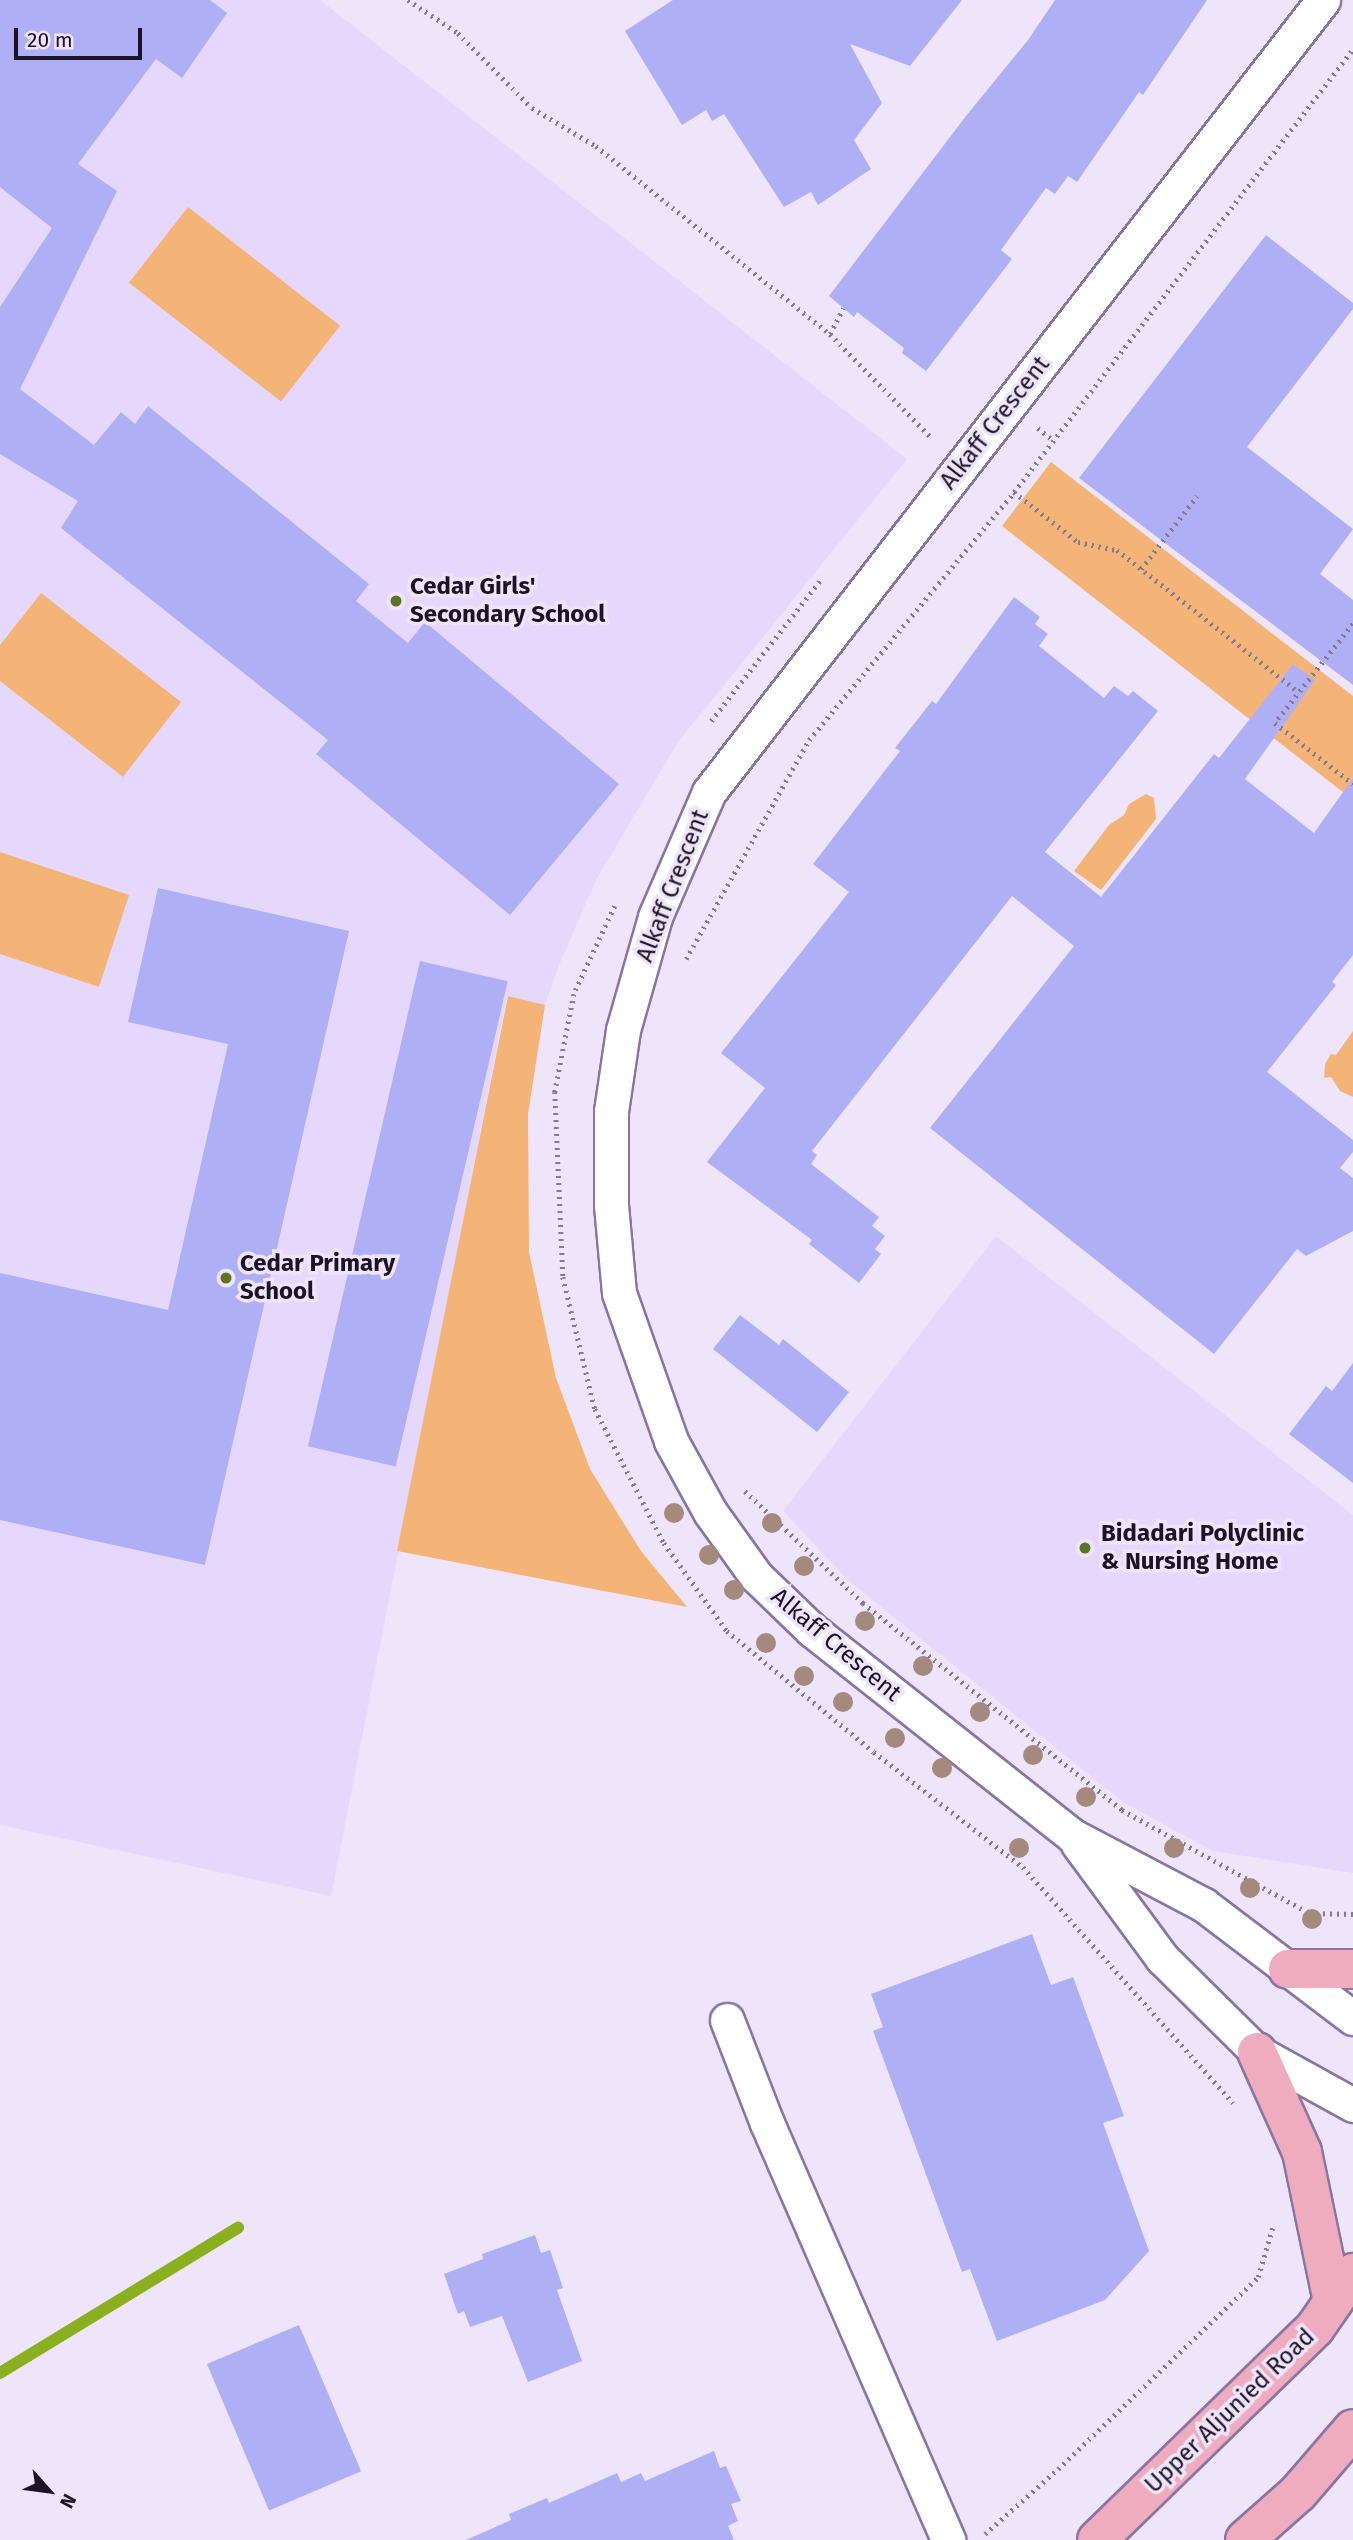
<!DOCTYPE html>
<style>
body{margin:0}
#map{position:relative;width:1353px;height:2540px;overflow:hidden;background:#eee5fa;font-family:"Fira Sans",sans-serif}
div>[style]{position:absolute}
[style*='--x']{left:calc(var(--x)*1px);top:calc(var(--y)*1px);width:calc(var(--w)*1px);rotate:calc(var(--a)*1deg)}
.built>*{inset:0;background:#e6d8fc}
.green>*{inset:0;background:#f5b477;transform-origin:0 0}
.stream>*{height:12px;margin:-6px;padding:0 6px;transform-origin:6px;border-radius:6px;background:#8baf1f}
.building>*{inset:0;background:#afaff5;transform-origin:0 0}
.path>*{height:4.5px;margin-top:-2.25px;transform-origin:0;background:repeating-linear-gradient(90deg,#827a8d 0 2px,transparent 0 7px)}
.roads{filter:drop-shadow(2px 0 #8975a4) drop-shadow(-2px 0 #8975a4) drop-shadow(0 2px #8975a4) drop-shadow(0 -2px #8975a4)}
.street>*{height:33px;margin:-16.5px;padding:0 16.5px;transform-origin:16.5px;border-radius:16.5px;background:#fff}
.primary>*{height:38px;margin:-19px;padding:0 19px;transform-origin:19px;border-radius:19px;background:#eeacbe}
.trees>*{width:20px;height:20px;margin:-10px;border-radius:50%;background:#a38a7c}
.dots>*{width:19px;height:19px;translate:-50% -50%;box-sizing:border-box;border:4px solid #eee5fa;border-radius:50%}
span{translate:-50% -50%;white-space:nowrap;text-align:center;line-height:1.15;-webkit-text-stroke:7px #eee5fa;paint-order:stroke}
.street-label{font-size:24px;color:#1c1426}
.poi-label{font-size:24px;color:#1c1426;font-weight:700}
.left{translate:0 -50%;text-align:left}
.north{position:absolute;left:14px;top:2456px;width:70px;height:70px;-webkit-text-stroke:5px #eee5fa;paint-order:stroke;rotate:118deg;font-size:19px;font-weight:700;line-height:28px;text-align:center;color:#1c1426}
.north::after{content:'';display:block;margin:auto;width:24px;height:32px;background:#1c1426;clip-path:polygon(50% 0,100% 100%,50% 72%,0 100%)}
.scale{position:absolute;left:14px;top:28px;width:128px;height:32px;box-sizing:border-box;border:4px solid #1c1426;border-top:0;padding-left:9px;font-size:21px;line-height:24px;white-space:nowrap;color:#1c1426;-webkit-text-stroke:5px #eee5fa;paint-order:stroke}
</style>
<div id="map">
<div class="built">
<div style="clip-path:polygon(0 0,320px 0,907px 459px,678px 742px,596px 880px,559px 965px,545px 1005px,507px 996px,331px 1896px,0 1825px)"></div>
<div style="clip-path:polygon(996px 1236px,1353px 1515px,1353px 1873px,1213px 1851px,1123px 1802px,848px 1580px,783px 1511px)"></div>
</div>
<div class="green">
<div style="left:188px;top:207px;width:193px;height:96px;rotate:38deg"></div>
<div style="clip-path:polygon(1051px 462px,1353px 696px,1353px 800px,1002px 526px)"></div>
<div style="clip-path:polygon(41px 593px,181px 702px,123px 777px,0 681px,0 645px)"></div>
<div style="clip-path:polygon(1146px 794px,1154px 798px,1156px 819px,1101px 890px,1074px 871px,1109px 825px,1124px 815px,1129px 804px)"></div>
<div style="clip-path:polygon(0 852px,129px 895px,99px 987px,0 954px)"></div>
<div style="clip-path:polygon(508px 996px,545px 1005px,528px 1114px,529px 1252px,556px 1378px,590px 1469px,641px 1551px,687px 1607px,397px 1551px)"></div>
<div style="clip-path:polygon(1353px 1031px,1353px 1097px,1340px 1091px,1331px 1077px,1324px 1078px,1325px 1064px,1331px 1054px,1336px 1055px)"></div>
</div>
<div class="stream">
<div style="--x:0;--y:2373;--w:279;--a:-31.4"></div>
</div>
<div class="building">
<div style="clip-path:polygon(0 0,210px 0,227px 13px,182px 78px,156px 59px,78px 164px,117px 191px,20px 389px,94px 445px,121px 412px,135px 424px,148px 406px,369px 584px,356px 601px,408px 643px,425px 622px,619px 784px,510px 915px,316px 754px,328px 740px,61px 528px,78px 501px,0 454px,0 307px,52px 228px,0 187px)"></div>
<div style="clip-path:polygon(673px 0,962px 0,910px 66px,850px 44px,882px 103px,854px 140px,871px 169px,818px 205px,811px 192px,784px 207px,724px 114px,712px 121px,706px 110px,682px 125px,625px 31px)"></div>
<div style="clip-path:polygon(1055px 0,1207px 0,1143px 95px,1139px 92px,1077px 182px,1068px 176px,1055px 194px,1046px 188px,1001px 250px,1012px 259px,926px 371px,902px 353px,904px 348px,857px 312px,854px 317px,829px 296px,966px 116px,1028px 40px)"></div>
<div style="clip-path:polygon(1266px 235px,1353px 303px,1353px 309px,1247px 447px,1353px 529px,1320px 574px,1353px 600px,1353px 685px,1079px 478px)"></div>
<div style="clip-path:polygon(1014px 597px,1040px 617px,1035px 624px,1048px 634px,1039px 646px,1104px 698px,1114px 686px,1128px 696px,1133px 691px,1158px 711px,1045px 852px,1101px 897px,1214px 754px,1219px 758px,1293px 664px,1315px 680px,1245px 779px,1314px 833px,1353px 778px,1353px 955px,1332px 982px,1336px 985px,1267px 1072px,1353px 1140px,1353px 1152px,1340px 1168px,1353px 1178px,1353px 1231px,1306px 1256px,1297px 1249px,1214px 1354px,930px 1128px,1074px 946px,1012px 896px,812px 1151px,817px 1155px,811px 1164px,879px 1217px,872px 1226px,885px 1236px,875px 1249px,881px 1254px,859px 1283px,809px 1244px,812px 1240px,707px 1162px,765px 1088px,721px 1053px,849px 892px,813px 864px,900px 751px,895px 748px,932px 701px,936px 704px)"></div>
<div style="clip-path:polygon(158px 888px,349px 931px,205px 1565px,0 1520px,0 1273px,168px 1310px,228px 1044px,128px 1022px)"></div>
<div style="left:420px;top:961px;width:90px;height:498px;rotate:13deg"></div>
<div style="clip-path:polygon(740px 1315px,779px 1345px,783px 1339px,849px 1392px,817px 1432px,713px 1349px)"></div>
<div style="clip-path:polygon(1353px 1363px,1353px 1483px,1289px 1434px,1326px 1386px,1332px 1391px)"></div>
<div style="clip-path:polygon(1032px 1934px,1051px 1985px,1073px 1977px,1124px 2116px,1103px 2123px,1149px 2251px,1105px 2300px,997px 2341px,970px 2269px,962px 2272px,873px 2031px,883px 2027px,871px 1994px)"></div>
<div style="clip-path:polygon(535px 2235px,541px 2253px,550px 2250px,563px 2288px,557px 2290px,582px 2361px,528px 2382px,502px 2316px,470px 2327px,464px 2311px,458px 2314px,444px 2274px,483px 2259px,482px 2254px)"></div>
<div style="left:299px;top:2325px;width:159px;height:100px;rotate:67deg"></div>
<div style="clip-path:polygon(714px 2451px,720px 2468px,726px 2466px,741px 2501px,731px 2504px,738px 2521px,728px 2526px,734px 2540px,466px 2540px,511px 2520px,509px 2514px,547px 2498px,549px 2503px,617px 2473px,621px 2482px,641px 2473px,645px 2481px)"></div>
</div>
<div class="path">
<div style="--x:408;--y:0;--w:60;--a:33.4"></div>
<div style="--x:458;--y:33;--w:105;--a:45.4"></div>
<div style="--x:532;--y:108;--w:74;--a:30.7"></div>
<div style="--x:596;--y:146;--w:300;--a:38.8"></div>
<div style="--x:830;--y:334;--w:146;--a:45.6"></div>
<div style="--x:830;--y:334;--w:29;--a:-63"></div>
<div style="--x:1038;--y:428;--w:21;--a:39"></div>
<div style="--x:1014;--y:492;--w:81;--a:38"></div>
<div style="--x:1078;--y:542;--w:40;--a:12"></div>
<div style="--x:1117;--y:550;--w:231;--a:38"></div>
<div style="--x:1141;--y:569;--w:92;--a:-52.5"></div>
<div style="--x:1353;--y:624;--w:126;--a:128.2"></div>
<div style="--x:1275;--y:723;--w:99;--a:38"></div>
<div style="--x:711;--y:721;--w:180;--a:-52.2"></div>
<div style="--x:615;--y:906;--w:97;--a:115"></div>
<div style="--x:574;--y:994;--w:100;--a:101"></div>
<div style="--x:555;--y:1092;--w:185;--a:87.5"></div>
<div style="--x:563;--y:1277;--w:136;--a:76.4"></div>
<div style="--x:595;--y:1409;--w:151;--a:62.8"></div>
<div style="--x:664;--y:1543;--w:108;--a:54.4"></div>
<div style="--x:727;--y:1631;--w:190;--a:39.5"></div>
<div style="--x:874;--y:1752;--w:188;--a:37.7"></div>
<div style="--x:1023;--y:1867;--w:316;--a:48.3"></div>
<div style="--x:686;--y:959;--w:251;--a:-60.7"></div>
<div style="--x:809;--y:740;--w:322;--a:-50.4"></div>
<div style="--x:1014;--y:492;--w:558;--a:-52.58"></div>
<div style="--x:745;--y:1491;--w:163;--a:43.5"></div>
<div style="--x:863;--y:1603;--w:332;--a:38.6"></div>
<div style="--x:1122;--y:1810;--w:213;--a:28.8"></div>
<div style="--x:1309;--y:1913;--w:44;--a:1.3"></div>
<div style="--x:985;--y:2534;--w:98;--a:-41.7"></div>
<div style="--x:1058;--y:2469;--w:277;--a:-43.8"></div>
<div style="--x:1258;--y:2277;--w:53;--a:-73.6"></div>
</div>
<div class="roads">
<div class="street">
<div style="--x:1323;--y:0;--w:1002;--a:127.78"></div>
<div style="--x:709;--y:792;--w:136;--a:113.4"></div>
<div style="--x:655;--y:917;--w:117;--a:105.8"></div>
<div style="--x:623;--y:1030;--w:82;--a:98.4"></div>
<div style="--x:611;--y:1111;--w:94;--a:90"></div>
<div style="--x:611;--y:1205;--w:88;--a:84.8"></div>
<div style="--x:619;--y:1293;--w:157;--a:70.6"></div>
<div style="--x:671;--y:1441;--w:81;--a:61.2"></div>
<div style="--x:710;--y:1512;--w:79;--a:54.3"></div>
<div style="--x:756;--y:1576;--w:78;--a:44"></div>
<div style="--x:812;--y:1630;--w:333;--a:38.3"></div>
<div style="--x:1073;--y:1836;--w:148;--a:27.8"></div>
<div style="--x:1204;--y:1905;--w:187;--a:37.2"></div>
<div style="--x:1078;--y:1844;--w:142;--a:53.6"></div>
<div style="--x:1162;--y:1958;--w:134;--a:44.7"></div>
<div style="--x:1257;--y:2052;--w:110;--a:28.9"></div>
<div style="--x:727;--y:2020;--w:110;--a:68.8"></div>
<div style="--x:767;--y:2123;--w:455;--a:66.5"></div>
</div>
<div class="primary">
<div style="--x:1288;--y:1969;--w:65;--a:0"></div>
<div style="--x:1257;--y:2052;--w:110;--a:65.8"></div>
<div style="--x:1302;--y:2152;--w:153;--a:78.3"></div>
<div style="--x:1097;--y:2540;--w:304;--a:-44.2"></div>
<div style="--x:1315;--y:2328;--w:67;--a:-55.4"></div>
<div style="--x:1245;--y:2540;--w:71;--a:-41.6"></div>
<div style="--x:1298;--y:2493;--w:84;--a:-49.3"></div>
</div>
</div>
<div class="trees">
<div style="left:674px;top:1513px"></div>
<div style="left:772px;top:1523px"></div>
<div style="left:709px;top:1555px"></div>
<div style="left:804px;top:1566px"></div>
<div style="left:734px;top:1590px"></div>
<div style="left:865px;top:1621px"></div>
<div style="left:766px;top:1643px"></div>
<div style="left:923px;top:1666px"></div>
<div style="left:804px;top:1676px"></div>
<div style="left:843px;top:1702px"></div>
<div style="left:980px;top:1712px"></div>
<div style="left:895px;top:1738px"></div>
<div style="left:1033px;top:1755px"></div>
<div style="left:942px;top:1768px"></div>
<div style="left:1086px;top:1797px"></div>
<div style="left:1019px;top:1848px"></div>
<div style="left:1174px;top:1848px"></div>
<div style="left:1250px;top:1888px"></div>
<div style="left:1312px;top:1919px"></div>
</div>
<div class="dots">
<div style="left:396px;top:601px;background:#5d7425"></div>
<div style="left:226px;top:1278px;background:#5d7425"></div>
<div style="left:1085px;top:1548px;background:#5d7425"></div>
</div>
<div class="street-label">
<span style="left:995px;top:423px;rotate:-52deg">Alkaff Crescent</span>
<span style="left:673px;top:886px;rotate:-69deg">Alkaff Crescent</span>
<span style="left:836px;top:1645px;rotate:40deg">Alkaff Crescent</span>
<span style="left:1230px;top:2411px;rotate:-44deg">Upper Aljunied Road</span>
</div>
<div class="poi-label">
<span class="left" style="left:410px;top:601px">Cedar Girls'<br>Secondary School</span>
<span class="left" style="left:240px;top:1278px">Cedar Primary<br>School</span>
<span class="left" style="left:1101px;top:1548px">Bidadari Polyclinic<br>&amp; Nursing Home</span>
</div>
<div class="north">N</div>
<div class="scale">20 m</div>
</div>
